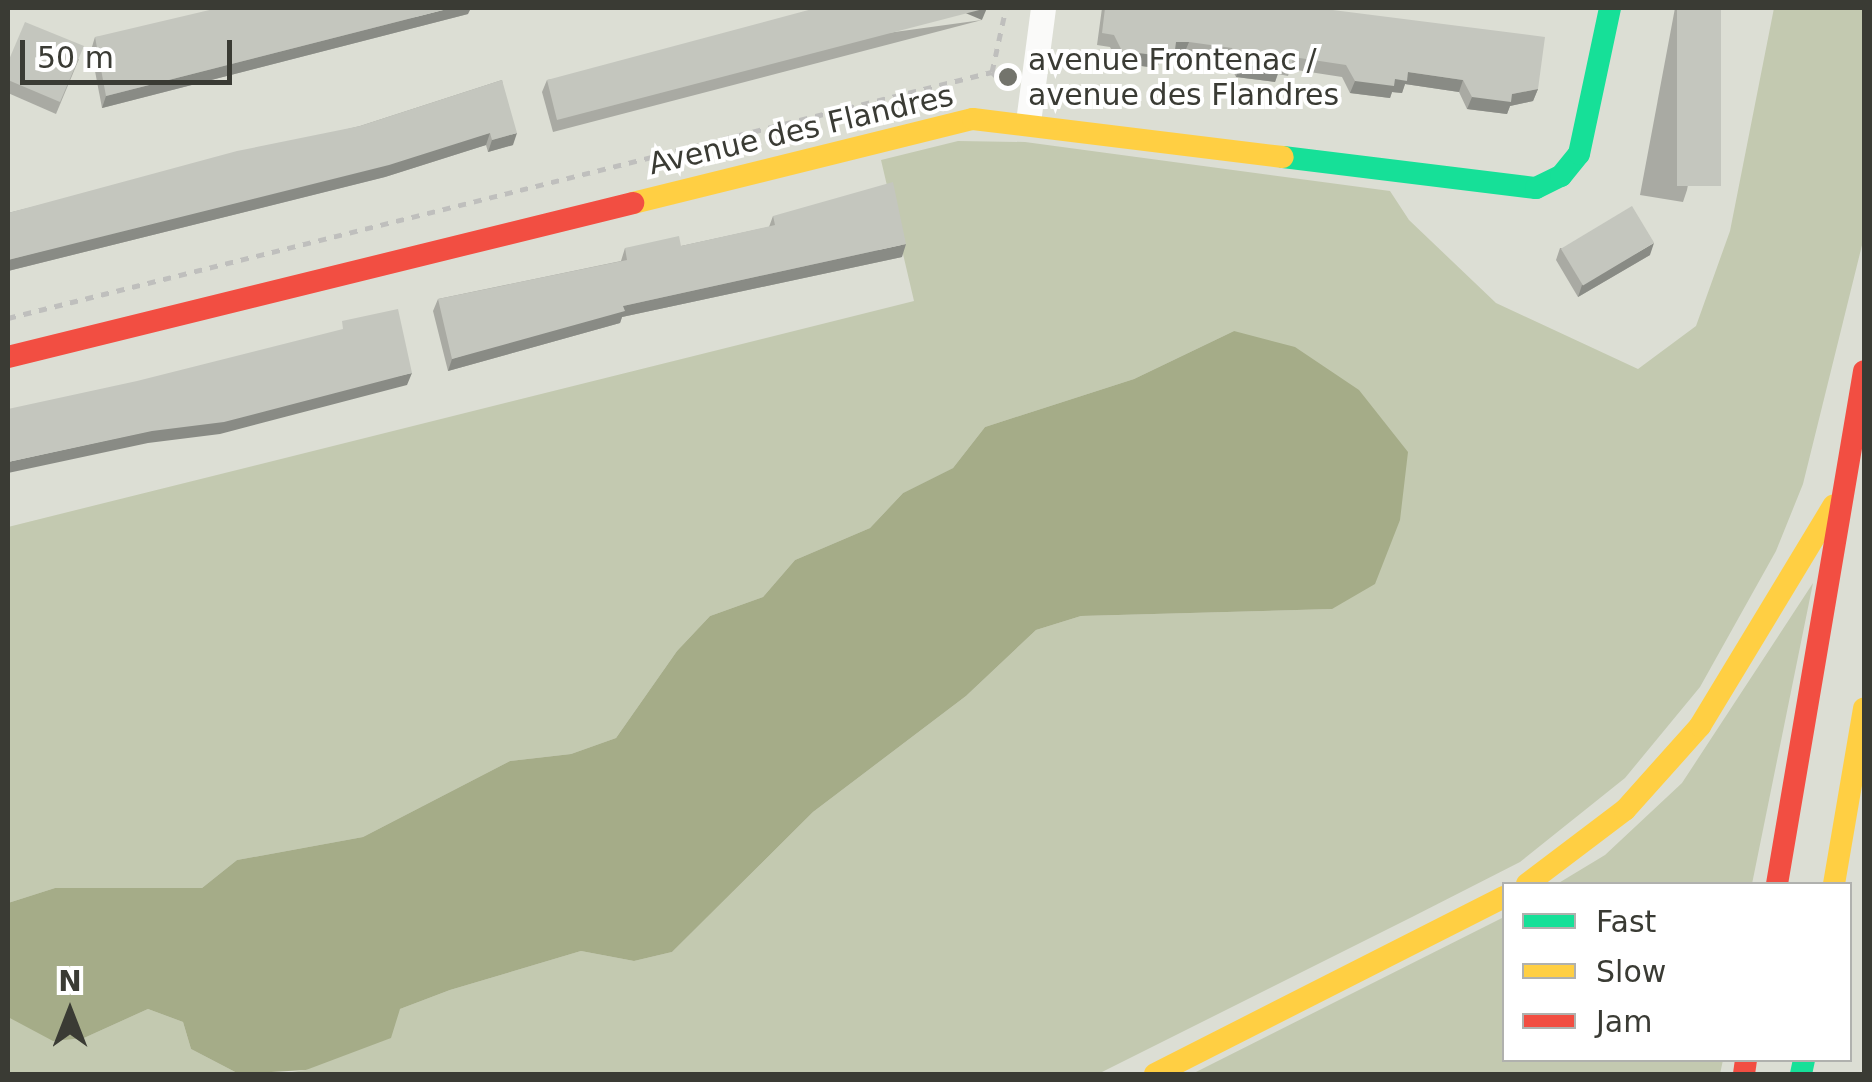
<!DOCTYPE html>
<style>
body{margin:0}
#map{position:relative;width:1872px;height:1082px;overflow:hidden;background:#dcded4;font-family:"DejaVu Sans",sans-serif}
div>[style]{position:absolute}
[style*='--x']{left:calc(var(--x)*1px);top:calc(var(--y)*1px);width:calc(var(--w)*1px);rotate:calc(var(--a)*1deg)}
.green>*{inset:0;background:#c3c9b0}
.water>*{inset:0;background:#a5ac88}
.path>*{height:5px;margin-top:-2.5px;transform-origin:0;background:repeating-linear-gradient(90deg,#bfbfbd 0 8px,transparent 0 16px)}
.street>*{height:25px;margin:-12.5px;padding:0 12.5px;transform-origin:12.5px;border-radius:12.5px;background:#fafaf9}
.fast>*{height:22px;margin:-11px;padding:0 11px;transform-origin:11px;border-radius:11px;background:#16e098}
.slow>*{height:22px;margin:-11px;padding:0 11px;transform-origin:11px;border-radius:11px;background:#ffcf43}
.jam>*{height:22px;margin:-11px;padding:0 11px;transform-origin:11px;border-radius:11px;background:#f24e42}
.wall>*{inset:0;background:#a9aaa3}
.shaded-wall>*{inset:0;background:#898b85;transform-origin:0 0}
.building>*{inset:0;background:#c4c6be;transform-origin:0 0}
.dots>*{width:28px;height:28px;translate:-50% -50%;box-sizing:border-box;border:5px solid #fff;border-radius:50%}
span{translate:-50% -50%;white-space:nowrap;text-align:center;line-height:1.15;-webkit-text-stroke:8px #fff;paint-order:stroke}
.poi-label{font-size:30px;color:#3a3b34}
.left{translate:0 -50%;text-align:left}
.street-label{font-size:30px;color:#3a3b34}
.frame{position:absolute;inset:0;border:10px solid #3a3b34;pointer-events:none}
.legend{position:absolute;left:1502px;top:882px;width:350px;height:180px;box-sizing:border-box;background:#fff;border:2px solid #b0b1ae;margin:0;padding:12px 18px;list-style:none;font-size:30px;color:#3a3b34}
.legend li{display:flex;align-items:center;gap:20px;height:50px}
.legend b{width:50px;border:2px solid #b0b1ae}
.north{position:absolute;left:20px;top:962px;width:100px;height:100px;-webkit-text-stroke:8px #fff;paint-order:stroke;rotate:0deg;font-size:28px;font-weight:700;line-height:40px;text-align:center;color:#3a3b34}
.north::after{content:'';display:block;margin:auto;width:35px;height:45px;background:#3a3b34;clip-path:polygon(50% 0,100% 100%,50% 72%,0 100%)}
.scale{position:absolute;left:20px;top:40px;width:212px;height:45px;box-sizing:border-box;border:5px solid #3a3b34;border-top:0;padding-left:12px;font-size:30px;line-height:35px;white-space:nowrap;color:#3a3b34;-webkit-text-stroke:8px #fff;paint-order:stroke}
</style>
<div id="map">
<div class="green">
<div style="clip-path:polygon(1774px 8px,1864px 8px,1864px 237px,1803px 484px,1776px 551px,1700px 687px,1625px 778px,1520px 862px,1412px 917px,1098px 1074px,278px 1074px,306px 1070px,400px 1009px,450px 990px,581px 951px,634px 961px,672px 952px,813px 812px,966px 696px,1036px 630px,1081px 616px,1332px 609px,1234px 331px,1134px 379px,985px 427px,953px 468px,903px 493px,870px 528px,795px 560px,763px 597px,710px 616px,677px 651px,616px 738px,571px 754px,510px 761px,363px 837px,237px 860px,202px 888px,55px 888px,8px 903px,8px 527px,914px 301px,881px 160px,958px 141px,1025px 142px,1390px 191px,1409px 220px,1496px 303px,1638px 369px,1696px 326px,1730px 231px)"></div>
<div style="clip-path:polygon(1813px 583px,1752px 884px,1557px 884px,1605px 855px,1682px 783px)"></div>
<div style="clip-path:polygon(1504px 917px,1504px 1060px,1723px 1060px,1720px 1074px,1192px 1074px)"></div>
<div style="clip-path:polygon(148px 1009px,183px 1022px,191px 1049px,239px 1074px,8px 1074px,8px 1017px,84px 1038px)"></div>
</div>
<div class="water">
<div style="clip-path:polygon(1234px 331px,1295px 347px,1359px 390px,1408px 452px,1400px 520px,1375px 584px,1332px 609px,1081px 616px,1036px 630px,966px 696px,813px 812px,672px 952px,634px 961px,581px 951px,450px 990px,400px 1009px,391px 1038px,306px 1070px,239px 1074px,191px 1049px,183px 1022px,148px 1009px,84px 1038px,53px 1041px,8px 1017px,8px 903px,55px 888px,202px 888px,237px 860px,363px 837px,510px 761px,571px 754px,616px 738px,677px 651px,710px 616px,763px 597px,795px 560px,870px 528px,903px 493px,953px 468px,985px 427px,1134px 379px)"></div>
</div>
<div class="path">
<div style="--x:992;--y:72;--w:66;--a:-77.7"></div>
<div style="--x:992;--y:72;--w:11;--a:45"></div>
<div style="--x:8;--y:318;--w:1014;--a:-14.04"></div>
</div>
<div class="street">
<div style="--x:1028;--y:122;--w:115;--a:-82.5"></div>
</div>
<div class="fast">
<div style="--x:1283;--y:157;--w:255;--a:7"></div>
<div style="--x:1536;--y:188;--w:28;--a:-26"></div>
<div style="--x:1561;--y:176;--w:28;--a:-51"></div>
<div style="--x:1579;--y:154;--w:149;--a:-78"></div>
<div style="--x:1801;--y:1074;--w:14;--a:-78"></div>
</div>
<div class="slow">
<div style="--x:633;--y:203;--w:350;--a:-13.9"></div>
<div style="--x:973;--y:119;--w:312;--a:7"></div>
<div style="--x:1527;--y:884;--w:123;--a:-37.1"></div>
<div style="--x:1625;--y:810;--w:113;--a:-48.2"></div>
<div style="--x:1700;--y:726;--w:258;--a:-58.8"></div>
<div style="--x:1834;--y:884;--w:178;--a:-80.3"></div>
<div style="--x:1155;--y:1074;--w:391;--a:-26.9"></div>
</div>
<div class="jam">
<div style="--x:8;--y:357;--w:644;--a:-13.84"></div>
<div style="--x:1777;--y:884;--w:520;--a:-80.37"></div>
<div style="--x:1744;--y:1074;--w:14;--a:-82"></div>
</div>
<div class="wall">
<div style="clip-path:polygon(1102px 8px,1317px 8px,1538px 89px,1533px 101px,1510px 106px,1507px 114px,1467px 109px,1459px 92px,1405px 84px,1402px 93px,1392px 92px,1390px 98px,1350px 93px,1342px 77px,1290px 69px,1288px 76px,1278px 74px,1275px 82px,1236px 77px,1227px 60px,1184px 54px,1174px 54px,1170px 62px,1160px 61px,1157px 68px,1118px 63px,1110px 47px,1097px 45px)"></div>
<div style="clip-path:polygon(1675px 8px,1721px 8px,1687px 190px,1683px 202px,1640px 195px)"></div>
<div style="clip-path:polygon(468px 14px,102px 108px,91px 50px,95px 37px)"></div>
<div style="clip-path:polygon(982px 20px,553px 132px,542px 92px,547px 80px)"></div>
<div style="clip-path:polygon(79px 59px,56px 114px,8px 93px,8px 62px)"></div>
<div style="clip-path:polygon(502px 80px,513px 145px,488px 152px,486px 145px,385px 177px,8px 271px,8px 213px,360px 126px)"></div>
<div style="clip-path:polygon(773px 216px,902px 257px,622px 317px,620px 323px,448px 371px,433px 311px,438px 299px,621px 261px,625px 248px,681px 246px,769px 227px)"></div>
<div style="clip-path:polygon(1560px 248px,1650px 255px,1578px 297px,1556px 260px)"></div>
</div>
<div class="shaded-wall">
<div style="clip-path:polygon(451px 8px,471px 8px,468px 14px,102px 108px,106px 96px)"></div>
<div style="left:987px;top:8px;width:13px;height:444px;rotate:113deg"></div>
<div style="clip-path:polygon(1176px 42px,1189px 42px,1184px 54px,1174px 54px,1170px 62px,1160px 61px,1157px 68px,1118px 63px,1122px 51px,1163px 49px)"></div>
<div style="clip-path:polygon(1240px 64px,1279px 70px,1275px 82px,1236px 77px)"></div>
<div style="clip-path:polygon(1408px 72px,1463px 80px,1459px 92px,1405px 84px,1402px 93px,1392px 92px,1390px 98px,1350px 93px,1355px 81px,1395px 79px)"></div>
<div style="clip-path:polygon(1538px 89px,1533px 101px,1510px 106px,1507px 114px,1467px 109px,1472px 97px,1512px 94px)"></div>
<div style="clip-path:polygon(490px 133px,486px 145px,385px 177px,8px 271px,8px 260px)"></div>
<div style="clip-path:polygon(517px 133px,513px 145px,488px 152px,492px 140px)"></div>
<div style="clip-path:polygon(1654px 243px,1650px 255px,1578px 297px,1582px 285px)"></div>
<div style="clip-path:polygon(906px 244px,902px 257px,622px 317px,620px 323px,448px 371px,452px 359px,623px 306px)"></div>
<div style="clip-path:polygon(412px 373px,407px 385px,220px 434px,148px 443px,8px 473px,8px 462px)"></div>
</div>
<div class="building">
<div style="clip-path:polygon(218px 8px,451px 8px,106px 96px,95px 37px)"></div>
<div style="clip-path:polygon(816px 8px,987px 8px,557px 120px,547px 80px)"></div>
<div style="clip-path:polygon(1105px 8px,1317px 8px,1545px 37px,1538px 89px,1512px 94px,1511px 102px,1472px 97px,1463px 80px,1408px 72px,1407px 81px,1395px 79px,1394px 86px,1355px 81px,1346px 65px,1293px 57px,1292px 64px,1280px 62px,1279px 70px,1240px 64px,1232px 48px,1189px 42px,1176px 42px,1175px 50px,1163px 49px,1162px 56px,1122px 51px,1114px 35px,1102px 33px)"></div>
<div style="left:1677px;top:8px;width:44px;height:178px"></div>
<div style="clip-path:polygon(25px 22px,84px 46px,60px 102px,8px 80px,8px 62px)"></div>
<div style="clip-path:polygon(502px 80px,517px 133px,492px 140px,490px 133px,389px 165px,8px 260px,8px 213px,237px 151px,360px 126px)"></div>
<div style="clip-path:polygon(893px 182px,906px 244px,623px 306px,625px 311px,452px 359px,438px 299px,627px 260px,625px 248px,679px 236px,681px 246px,775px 225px,773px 216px)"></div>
<div style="left:1632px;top:206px;width:43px;height:83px;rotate:59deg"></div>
<div style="clip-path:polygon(398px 309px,412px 373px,224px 422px,152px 431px,8px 462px,8px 409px,137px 381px,343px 329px,342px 321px)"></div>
</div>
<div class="dots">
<div style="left:1008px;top:77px;background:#73746c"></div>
</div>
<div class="poi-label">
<span class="left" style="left:1028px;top:77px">avenue Frontenac /<br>avenue des Flandres</span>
</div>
<div class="street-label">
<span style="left:801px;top:130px;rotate:-13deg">Avenue des Flandres</span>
</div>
<div class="frame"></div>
<ul class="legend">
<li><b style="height:12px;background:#16e098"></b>Fast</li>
<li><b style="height:12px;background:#ffcf43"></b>Slow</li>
<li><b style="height:12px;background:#f24e42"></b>Jam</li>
</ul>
<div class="north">N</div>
<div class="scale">50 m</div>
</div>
